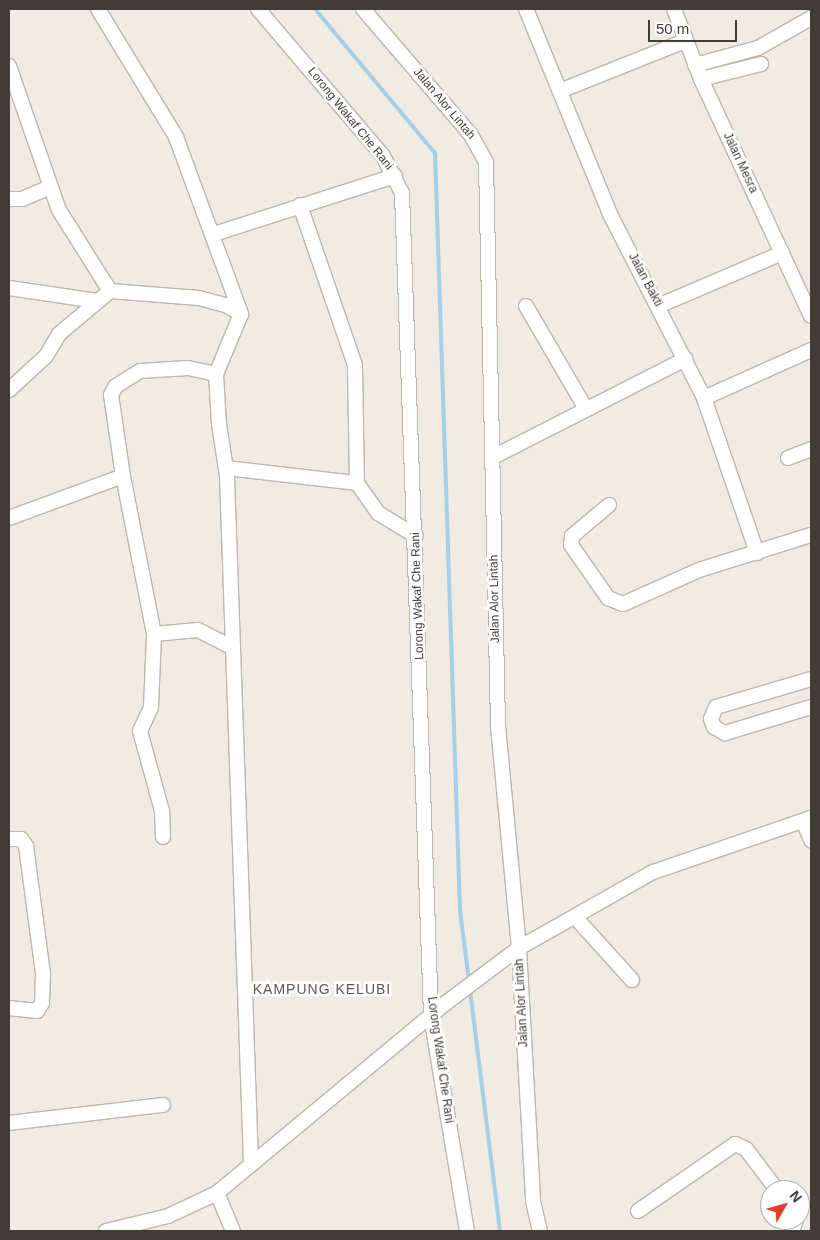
<!DOCTYPE html>
<style>
body{margin:0}
#map{position:relative;width:820px;height:1240px;overflow:hidden;background:#f0ece4;font-family:Arial,sans-serif}
div>[style]{position:absolute}
[style*='--x']{left:calc(var(--x)*1px);top:calc(var(--y)*1px);width:calc(var(--w)*1px);rotate:calc(var(--a)*1deg)}
.stream>*{height:4px;margin:-2px;padding:0 2px;transform-origin:2px;border-radius:2px;background:#a7cfe6}
.roads{filter:drop-shadow(1px 0 #bdb6ab) drop-shadow(-1px 0 #bdb6ab) drop-shadow(0 1px #bdb6ab) drop-shadow(0 -1px #bdb6ab)}
.street>*{height:14px;margin:-7px;padding:0 7px;transform-origin:7px;border-radius:7px;background:#fff}
span{translate:-50% -50%;white-space:nowrap;text-align:center;line-height:1.15;-webkit-text-stroke:5px #fff;paint-order:stroke}
.street-label{font-size:12px;color:#413c35}
.neighbourhood-label{font-size:14px;color:#62594d;letter-spacing:1px}
.frame{position:absolute;inset:0;border:10px solid #413c35;pointer-events:none}
.north{position:absolute;left:760px;top:1180px;width:50px;height:50px;box-sizing:border-box;background:#fff;border:1px solid #b3b1ae;border-radius:50%;rotate:52deg;font-size:14px;font-weight:700;line-height:20px;text-align:center;color:#413c35}
.north::after{content:'';display:block;margin:auto;width:18px;height:22px;background:#df3f2b;clip-path:polygon(50% 0,100% 100%,50% 72%,0 100%)}
.scale{position:absolute;left:648px;top:20px;width:89px;height:22px;box-sizing:border-box;border:2px solid #413c35;border-top:0;padding-left:6px;font-size:15px;line-height:18px;white-space:nowrap;color:#413c35;-webkit-text-stroke:4px #fff;paint-order:stroke}
</style>
<div id="map">
<div class="stream">
<div style="--x:315;--y:9;--w:187;--a:50.2"></div>
<div style="--x:435;--y:153;--w:757;--a:88.11"></div>
<div style="--x:460;--y:910;--w:72;--a:82.8"></div>
<div style="--x:470;--y:990;--w:243;--a:82.9"></div>
</div>
<div class="roads">
<div class="street">
<div style="--x:98;--y:9;--w:150;--a:58.6"></div>
<div style="--x:176;--y:137;--w:189;--a:69.8"></div>
<div style="--x:241;--y:314;--w:65;--a:112.6"></div>
<div style="--x:216;--y:374;--w:50;--a:86.6"></div>
<div style="--x:219;--y:424;--w:53;--a:81.3"></div>
<div style="--x:227;--y:476;--w:688;--a:88"></div>
<div style="--x:258;--y:9;--w:193;--a:49.6"></div>
<div style="--x:383;--y:156;--w:42;--a:62.8"></div>
<div style="--x:402;--y:193;--w:824;--a:87.98"></div>
<div style="--x:431;--y:1016;--w:218;--a:80.5"></div>
<div style="--x:363;--y:9;--w:166;--a:49.4"></div>
<div style="--x:471;--y:135;--w:31;--a:61"></div>
<div style="--x:486;--y:162;--w:564;--a:88.78"></div>
<div style="--x:498;--y:726;--w:223;--a:84.6"></div>
<div style="--x:519;--y:948;--w:253;--a:86.8"></div>
<div style="--x:533;--y:1201;--w:31;--a:77"></div>
<div style="--x:526;--y:9;--w:224;--a:67.7"></div>
<div style="--x:611;--y:216;--w:204;--a:62.9"></div>
<div style="--x:704;--y:398;--w:164;--a:71.1"></div>
<div style="--x:674;--y:9;--w:75;--a:68.9"></div>
<div style="--x:701;--y:79;--w:261;--a:65.1"></div>
<div style="--x:695;--y:65;--w:65;--a:-15.1"></div>
<div style="--x:758;--y:48;--w:61;--a:-29.5"></div>
<div style="--x:9;--y:66;--w:152;--a:70.9"></div>
<div style="--x:59;--y:210;--w:96;--a:57.8"></div>
<div style="--x:110;--y:291;--w:89;--a:4.5"></div>
<div style="--x:199;--y:298;--w:28;--a:15"></div>
<div style="--x:226;--y:305;--w:17;--a:31"></div>
<div style="--x:701;--y:79;--w:62;--a:-14"></div>
<div style="--x:560;--y:91;--w:135;--a:-21.8"></div>
<div style="--x:9;--y:199;--w:13;--a:0"></div>
<div style="--x:22;--y:199;--w:30;--a:-23"></div>
<div style="--x:214;--y:234;--w:190;--a:-17.8"></div>
<div style="--x:9;--y:288;--w:89;--a:8.4"></div>
<div style="--x:526;--y:306;--w:119;--a:59.8"></div>
<div style="--x:658;--y:306;--w:135;--a:-23.1"></div>
<div style="--x:9;--y:390;--w:50;--a:-42.6"></div>
<div style="--x:46;--y:356;--w:26;--a:-59"></div>
<div style="--x:59;--y:334;--w:67;--a:-40.1"></div>
<div style="--x:704;--y:398;--w:117;--a:-24.2"></div>
<div style="--x:493;--y:457;--w:216;--a:-27"></div>
<div style="--x:788;--y:458;--w:25;--a:-21"></div>
<div style="--x:227;--y:468;--w:131;--a:6.6"></div>
<div style="--x:357;--y:483;--w:118;--a:-91"></div>
<div style="--x:355;--y:365;--w:169;--a:-109"></div>
<div style="--x:357;--y:483;--w:37;--a:55"></div>
<div style="--x:378;--y:513;--w:44;--a:31.2"></div>
<div style="--x:609;--y:505;--w:48;--a:140"></div>
<div style="--x:572;--y:536;--w:9;--a:96"></div>
<div style="--x:571;--y:545;--w:65;--a:55.1"></div>
<div style="--x:608;--y:598;--w:16;--a:22"></div>
<div style="--x:623;--y:604;--w:83;--a:-24.1"></div>
<div style="--x:699;--y:570;--w:117;--a:-17.4"></div>
<div style="--x:9;--y:518;--w:121;--a:-20.2"></div>
<div style="--x:154;--y:634;--w:44;--a:-5.2"></div>
<div style="--x:198;--y:630;--w:39;--a:27"></div>
<div style="--x:811;--y:679;--w:99;--a:163.6"></div>
<div style="--x:716;--y:707;--w:13;--a:113"></div>
<div style="--x:711;--y:719;--w:9;--a:69"></div>
<div style="--x:714;--y:727;--w:13;--a:29"></div>
<div style="--x:725;--y:733;--w:90;--a:-16.8"></div>
<div style="--x:803;--y:821;--w:21;--a:67"></div>
<div style="--x:163;--y:837;--w:26;--a:-92"></div>
<div style="--x:162;--y:811;--w:83;--a:-105.4"></div>
<div style="--x:140;--y:731;--w:26;--a:-65"></div>
<div style="--x:151;--y:707;--w:73;--a:-87.6"></div>
<div style="--x:154;--y:634;--w:161;--a:-101.1"></div>
<div style="--x:123;--y:476;--w:82;--a:-98.4"></div>
<div style="--x:111;--y:395;--w:10;--a:-61"></div>
<div style="--x:116;--y:386;--w:28;--a:-32"></div>
<div style="--x:140;--y:371;--w:48;--a:-3.6"></div>
<div style="--x:188;--y:368;--w:29;--a:12"></div>
<div style="--x:9;--y:839;--w:12;--a:0"></div>
<div style="--x:21;--y:839;--w:9;--a:54"></div>
<div style="--x:26;--y:846;--w:129;--a:82.4"></div>
<div style="--x:43;--y:974;--w:29;--a:92"></div>
<div style="--x:42;--y:1003;--w:9;--a:122"></div>
<div style="--x:37;--y:1011;--w:28;--a:-174"></div>
<div style="--x:575;--y:917;--w:85;--a:47.9"></div>
<div style="--x:9;--y:1123;--w:155;--a:-6.7"></div>
<div style="--x:217;--y:1193;--w:41;--a:67.2"></div>
<div style="--x:638;--y:1211;--w:118;--a:-34.6"></div>
<div style="--x:735;--y:1144;--w:12;--a:24"></div>
<div style="--x:746;--y:1149;--w:51;--a:52.9"></div>
<div style="--x:106;--y:1231;--w:64;--a:-13.6"></div>
<div style="--x:168;--y:1216;--w:54;--a:-25.1"></div>
<div style="--x:217;--y:1193;--w:298;--a:-39.7"></div>
<div style="--x:446;--y:1003;--w:91;--a:-37"></div>
<div style="--x:519;--y:948;--w:154;--a:-29.6"></div>
<div style="--x:653;--y:872;--w:167;--a:-18.9"></div>
<div style="--x:792;--y:1231;--w:12;--a:-70"></div>
</div>
</div>
<div class="street-label">
<span style="left:444px;top:104px;rotate:50deg">Jalan Alor Lintah</span>
<span style="left:350px;top:119px;rotate:51deg">Lorong Wakaf Che Rani</span>
<span style="left:740px;top:163px;rotate:65deg">Jalan Mesra</span>
<span style="left:645px;top:280px;rotate:62deg">Jalan Bakti</span>
<span style="left:418px;top:596px;rotate:-92deg">Lorong Wakaf Che Rani</span>
<span style="left:495px;top:599px;rotate:-91deg">Jalan Alor Lintah</span>
<span style="left:522px;top:1003px;rotate:-93deg">Jalan Alor Lintah</span>
<span style="left:440px;top:1060px;rotate:82deg">Lorong Wakaf Che Rani</span>
</div>
<div class="neighbourhood-label">
<span style="left:322px;top:989px">KAMPUNG KELUBI</span>
</div>
<div class="frame"></div>
<div class="north">N</div>
<div class="scale">50 m</div>
</div>
